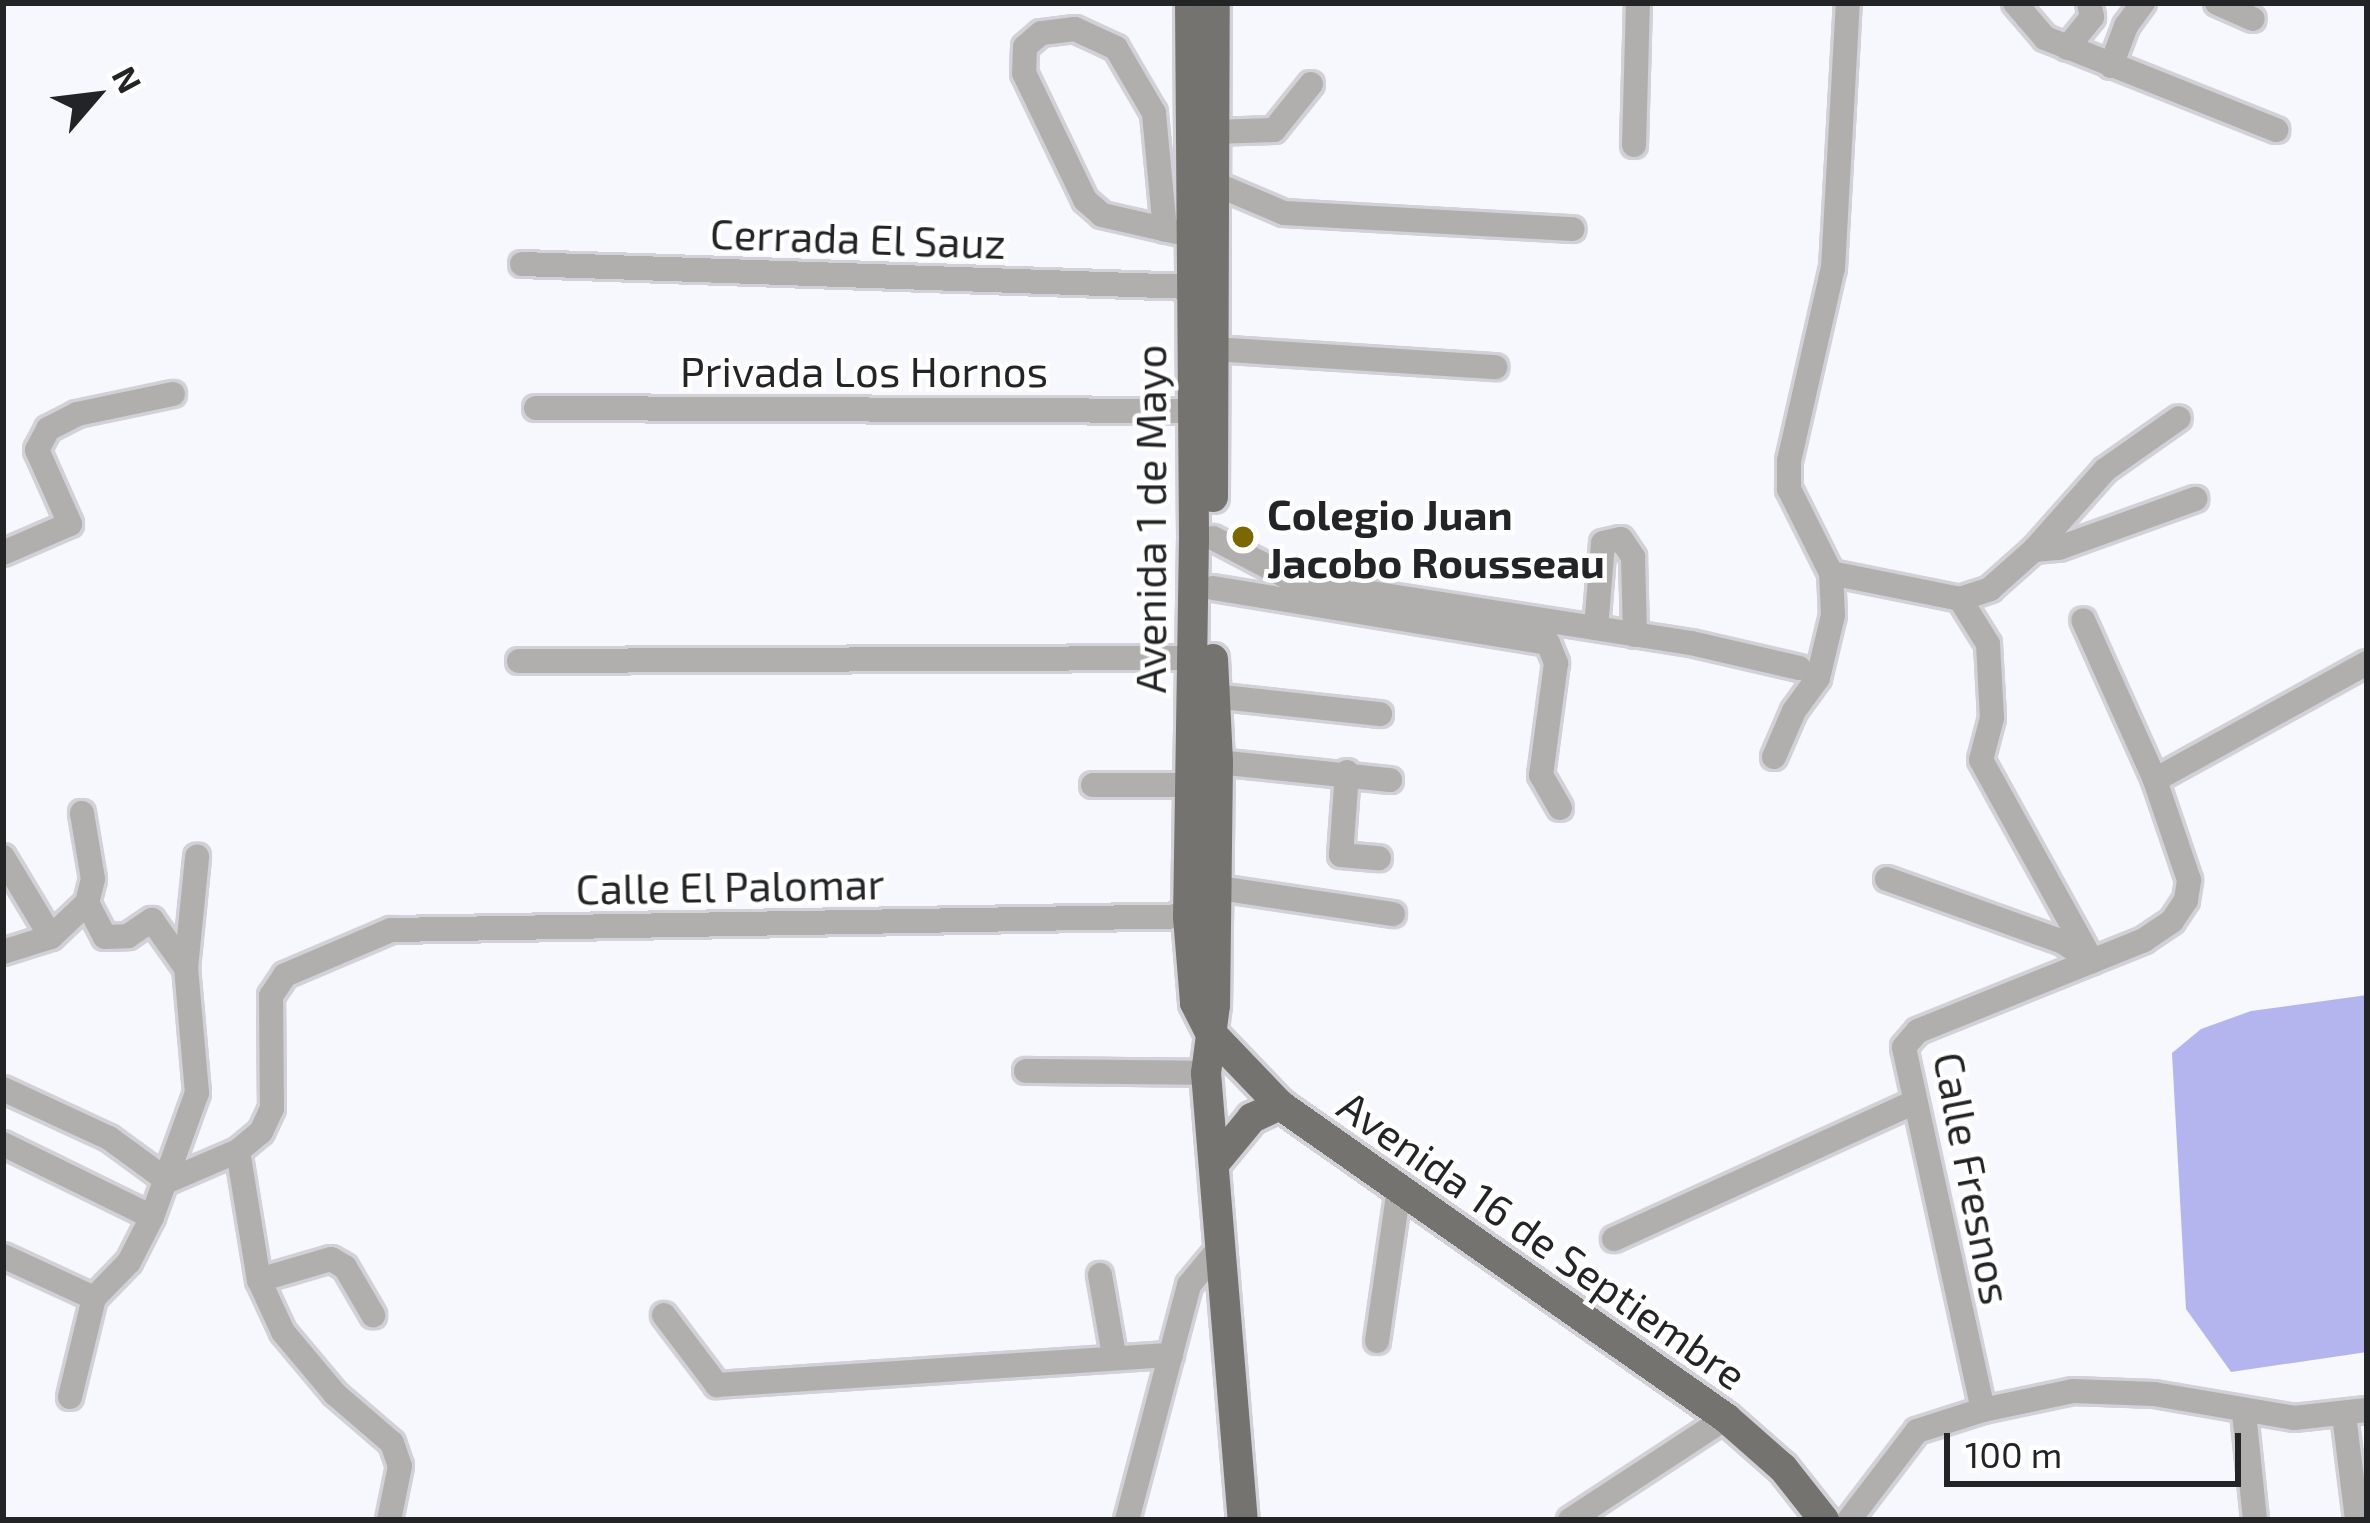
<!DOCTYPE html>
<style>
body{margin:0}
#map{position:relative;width:2370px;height:1523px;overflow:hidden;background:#f7f7fe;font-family:"Exo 2",sans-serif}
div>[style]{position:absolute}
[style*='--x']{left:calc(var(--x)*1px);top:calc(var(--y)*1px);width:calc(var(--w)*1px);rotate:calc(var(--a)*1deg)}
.water>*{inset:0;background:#b4b5ef}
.roads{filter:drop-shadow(3px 0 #d1d1d7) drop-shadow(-3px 0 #d1d1d7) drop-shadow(0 3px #d1d1d7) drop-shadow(0 -3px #d1d1d7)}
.minor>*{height:24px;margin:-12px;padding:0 12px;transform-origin:12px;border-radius:12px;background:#b0afad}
.major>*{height:30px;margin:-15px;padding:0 15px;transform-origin:15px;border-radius:15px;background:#75736f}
.dots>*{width:33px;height:33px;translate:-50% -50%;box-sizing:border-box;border:6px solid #fff;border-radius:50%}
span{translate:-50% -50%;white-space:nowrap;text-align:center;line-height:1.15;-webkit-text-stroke:9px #fff;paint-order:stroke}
.street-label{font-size:42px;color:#232426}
.poi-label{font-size:42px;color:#232426;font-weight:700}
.left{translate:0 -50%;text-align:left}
.frame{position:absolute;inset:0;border:6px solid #232426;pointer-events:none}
.north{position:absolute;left:36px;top:36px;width:120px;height:120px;-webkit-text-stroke:9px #fff;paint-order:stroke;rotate:62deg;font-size:33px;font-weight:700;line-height:48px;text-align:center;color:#232426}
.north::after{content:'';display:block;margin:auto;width:42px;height:54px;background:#232426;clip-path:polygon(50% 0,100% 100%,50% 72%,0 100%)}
.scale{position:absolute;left:1944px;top:1433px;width:297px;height:54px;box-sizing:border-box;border:6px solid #232426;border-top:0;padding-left:15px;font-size:36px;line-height:42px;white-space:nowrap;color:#232426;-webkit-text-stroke:9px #fff;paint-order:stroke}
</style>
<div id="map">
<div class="water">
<div style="clip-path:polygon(2367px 995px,2367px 1352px,2231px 1372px,2186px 1309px,2172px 1053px,2201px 1029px,2251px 1011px)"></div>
</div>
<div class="roads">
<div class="minor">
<div style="--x:2015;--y:3;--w:46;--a:49.4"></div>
<div style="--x:2045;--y:38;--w:249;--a:21.7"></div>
<div style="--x:2217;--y:3;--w:39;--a:24"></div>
<div style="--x:2067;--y:48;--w:40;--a:-51"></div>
<div style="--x:2092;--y:17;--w:14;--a:-102"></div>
<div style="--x:2111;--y:66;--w:43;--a:-69.4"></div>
<div style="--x:2126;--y:26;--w:29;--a:-54"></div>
<div style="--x:1213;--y:132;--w:61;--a:-1.9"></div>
<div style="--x:1274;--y:130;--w:59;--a:-51.2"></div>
<div style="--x:1634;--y:145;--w:142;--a:-88.4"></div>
<div style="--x:1213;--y:183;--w:77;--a:22.9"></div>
<div style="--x:1284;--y:213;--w:289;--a:3.2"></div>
<div style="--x:1165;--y:230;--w:118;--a:-95.4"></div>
<div style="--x:1154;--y:113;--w:75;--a:-120.3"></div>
<div style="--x:1116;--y:48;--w:45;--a:-155.1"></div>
<div style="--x:1075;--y:29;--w:34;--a:173"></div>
<div style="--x:1041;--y:33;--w:21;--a:139"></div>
<div style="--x:1025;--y:47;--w:26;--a:92"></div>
<div style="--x:1024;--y:73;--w:141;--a:64.3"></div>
<div style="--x:1085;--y:200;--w:23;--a:41"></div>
<div style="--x:1102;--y:215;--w:90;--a:12.8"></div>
<div style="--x:522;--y:264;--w:670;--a:1.97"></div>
<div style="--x:1214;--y:349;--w:282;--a:3.7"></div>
<div style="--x:536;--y:408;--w:656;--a:0.26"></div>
<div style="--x:1213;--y:538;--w:93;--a:27.7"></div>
<div style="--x:1295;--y:581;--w:401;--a:8.9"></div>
<div style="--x:1691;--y:643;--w:111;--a:13"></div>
<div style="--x:2034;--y:550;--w:25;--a:-5"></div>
<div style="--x:2059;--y:548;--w:145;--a:-19.8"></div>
<div style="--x:3;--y:553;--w:73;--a:-23.4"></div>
<div style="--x:70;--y:524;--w:81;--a:-114"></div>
<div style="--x:37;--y:450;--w:24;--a:-62"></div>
<div style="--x:48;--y:429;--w:33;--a:-27"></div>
<div style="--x:77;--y:414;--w:98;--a:-11.8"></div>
<div style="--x:1831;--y:573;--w:132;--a:11.4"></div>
<div style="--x:1960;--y:599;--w:32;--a:-18"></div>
<div style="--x:1990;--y:589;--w:59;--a:-41.6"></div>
<div style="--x:2034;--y:550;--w:107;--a:-48.4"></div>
<div style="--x:2105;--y:470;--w:90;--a:-35.1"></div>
<div style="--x:1213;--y:588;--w:339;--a:9.3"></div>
<div style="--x:1548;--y:643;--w:22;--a:68"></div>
<div style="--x:1556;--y:663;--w:113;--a:97.6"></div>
<div style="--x:1541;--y:775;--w:38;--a:60"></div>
<div style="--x:1960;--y:599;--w:53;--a:58.1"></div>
<div style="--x:1988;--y:644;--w:74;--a:86.9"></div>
<div style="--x:1992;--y:718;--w:43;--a:104.7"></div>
<div style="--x:1981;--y:760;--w:230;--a:61.1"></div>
<div style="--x:1596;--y:628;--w:85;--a:-85.3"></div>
<div style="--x:1603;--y:543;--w:18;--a:-13"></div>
<div style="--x:1621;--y:539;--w:22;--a:56"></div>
<div style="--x:1633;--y:557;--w:78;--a:88.5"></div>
<div style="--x:519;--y:661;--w:674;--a:-0.26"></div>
<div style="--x:1213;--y:696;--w:168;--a:6.2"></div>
<div style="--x:1774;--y:757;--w:50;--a:-66.5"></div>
<div style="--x:1794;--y:711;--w:41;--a:-54"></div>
<div style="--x:1818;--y:678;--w:65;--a:-76.6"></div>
<div style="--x:1833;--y:615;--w:42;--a:-92.7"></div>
<div style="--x:1831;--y:573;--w:94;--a:-116.6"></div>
<div style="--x:1789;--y:489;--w:28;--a:-90"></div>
<div style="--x:1789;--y:461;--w:198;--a:-77.2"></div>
<div style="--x:1833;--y:268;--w:265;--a:-86.8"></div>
<div style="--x:1218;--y:762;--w:173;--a:6"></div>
<div style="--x:1347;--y:772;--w:83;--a:94.1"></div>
<div style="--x:1341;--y:855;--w:38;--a:5"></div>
<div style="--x:2155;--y:780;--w:242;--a:-28.9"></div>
<div style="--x:1093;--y:785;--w:96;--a:0"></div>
<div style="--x:3;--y:857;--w:93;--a:59"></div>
<div style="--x:1887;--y:879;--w:187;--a:19.7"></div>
<div style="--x:2063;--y:942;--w:27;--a:34"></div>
<div style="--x:1212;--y:887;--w:183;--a:8.5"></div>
<div style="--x:87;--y:903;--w:38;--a:62"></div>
<div style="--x:105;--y:937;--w:23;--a:-2"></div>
<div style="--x:128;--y:936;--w:29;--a:-34"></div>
<div style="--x:152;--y:920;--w:59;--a:54.7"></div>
<div style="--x:3;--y:952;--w:50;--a:-17.4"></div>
<div style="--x:51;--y:937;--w:50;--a:-43.4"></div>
<div style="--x:87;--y:903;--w:25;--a:-76"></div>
<div style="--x:93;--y:879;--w:67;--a:-99.5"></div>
<div style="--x:1026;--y:1071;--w:180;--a:0.6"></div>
<div style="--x:3;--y:1089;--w:117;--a:24.8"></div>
<div style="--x:109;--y:1138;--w:73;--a:36.1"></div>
<div style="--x:168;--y:1181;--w:76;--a:-23.2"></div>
<div style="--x:238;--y:1151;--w:30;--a:-40"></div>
<div style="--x:261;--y:1132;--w:26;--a:-65"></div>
<div style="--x:272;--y:1108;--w:112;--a:-90.5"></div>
<div style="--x:271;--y:996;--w:25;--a:-56"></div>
<div style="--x:285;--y:975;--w:115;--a:-23"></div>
<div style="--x:391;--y:930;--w:812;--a:-0.99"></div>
<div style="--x:3;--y:1144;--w:166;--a:26.1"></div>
<div style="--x:238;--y:1151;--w:131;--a:80.8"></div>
<div style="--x:259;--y:1280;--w:57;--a:65.2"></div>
<div style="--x:283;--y:1332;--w:81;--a:50"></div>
<div style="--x:335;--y:1394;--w:75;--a:40.7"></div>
<div style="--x:392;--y:1443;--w:24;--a:71"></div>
<div style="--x:400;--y:1466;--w:55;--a:101.5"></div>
<div style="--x:1614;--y:1239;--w:331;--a:-24.5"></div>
<div style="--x:3;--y:1256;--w:100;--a:24.8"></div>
<div style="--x:1100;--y:1275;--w:81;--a:80.1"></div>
<div style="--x:259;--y:1280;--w:75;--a:-16.3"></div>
<div style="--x:331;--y:1259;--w:16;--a:30"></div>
<div style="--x:345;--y:1267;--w:56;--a:59.7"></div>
<div style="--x:664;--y:1315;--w:88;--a:52.9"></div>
<div style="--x:717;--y:1385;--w:455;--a:-3.8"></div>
<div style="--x:1377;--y:1341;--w:155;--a:-81.8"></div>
<div style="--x:70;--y:1397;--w:102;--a:-76.4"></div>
<div style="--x:94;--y:1298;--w:50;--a:-45.8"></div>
<div style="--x:129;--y:1262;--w:51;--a:-62.9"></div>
<div style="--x:152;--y:1217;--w:132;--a:-70.1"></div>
<div style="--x:197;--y:1093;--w:125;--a:-95"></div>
<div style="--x:186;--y:968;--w:112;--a:-84.3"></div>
<div style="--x:1983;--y:1410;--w:371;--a:-102.3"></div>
<div style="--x:1904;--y:1047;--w:21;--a:-49"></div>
<div style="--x:1918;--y:1031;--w:244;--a:-21.9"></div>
<div style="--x:2144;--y:940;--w:34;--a:-34"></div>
<div style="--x:2172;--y:921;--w:25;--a:-56"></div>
<div style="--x:2186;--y:900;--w:20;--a:-81"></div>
<div style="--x:2189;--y:880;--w:106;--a:-108.8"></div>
<div style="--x:2155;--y:780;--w:175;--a:-114.2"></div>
<div style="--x:2244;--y:1413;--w:108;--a:84.1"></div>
<div style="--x:2344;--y:1415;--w:106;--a:82.9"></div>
<div style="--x:1127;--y:1520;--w:243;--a:-75.2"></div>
<div style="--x:1189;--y:1285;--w:45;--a:-50.4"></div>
<div style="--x:1570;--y:1520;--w:186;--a:-33.2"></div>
<div style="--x:1849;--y:1520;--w:112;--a:-52.6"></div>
<div style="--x:1917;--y:1431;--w:69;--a:-17.7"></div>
<div style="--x:1983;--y:1410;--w:92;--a:-11.9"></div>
<div style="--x:2073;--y:1391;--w:81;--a:2.1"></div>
<div style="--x:2154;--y:1394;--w:142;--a:9.7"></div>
<div style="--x:2294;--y:1418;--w:73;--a:-6.3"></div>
</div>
<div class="major">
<div style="--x:1190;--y:3;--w:535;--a:89.57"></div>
<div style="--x:1194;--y:538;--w:379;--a:90.9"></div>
<div style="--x:1188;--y:917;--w:86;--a:85.3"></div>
<div style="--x:1195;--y:1003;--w:33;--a:63"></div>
<div style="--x:1210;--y:1032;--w:101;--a:46.2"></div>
<div style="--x:1280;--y:1105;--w:545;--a:35.06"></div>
<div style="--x:1726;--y:1418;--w:76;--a:41.3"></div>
<div style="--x:1783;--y:1468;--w:66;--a:51.7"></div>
<div style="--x:1213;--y:497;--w:494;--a:-89.8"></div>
<div style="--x:1213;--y:659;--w:103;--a:87.2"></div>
<div style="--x:1218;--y:762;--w:243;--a:90.7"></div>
<div style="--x:1215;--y:1005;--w:69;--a:97.5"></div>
<div style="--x:1206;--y:1073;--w:449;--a:85.3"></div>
<div style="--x:1214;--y:1164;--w:60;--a:-50.4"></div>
<div style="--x:1252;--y:1118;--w:31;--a:-25"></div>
</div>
</div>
<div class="dots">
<div style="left:1243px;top:537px;background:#7c6800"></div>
</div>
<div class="street-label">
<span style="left:858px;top:237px;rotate:2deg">Cerrada El Sauz</span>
<span style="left:864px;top:370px">Privada Los Hornos</span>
<span style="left:1149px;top:519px;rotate:-90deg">Avenida 1 de Mayo</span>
<span style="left:730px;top:885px;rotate:-1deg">Calle El Palomar</span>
<span style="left:1974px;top:1178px;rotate:79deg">Calle Fresnos</span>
<span style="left:1543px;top:1239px;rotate:35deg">Avenida 16 de Septiembre</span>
</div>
<div class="poi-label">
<span class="left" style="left:1267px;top:537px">Colegio Juan<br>Jacobo Rousseau</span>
</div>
<div class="frame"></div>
<div class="north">N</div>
<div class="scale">100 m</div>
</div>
